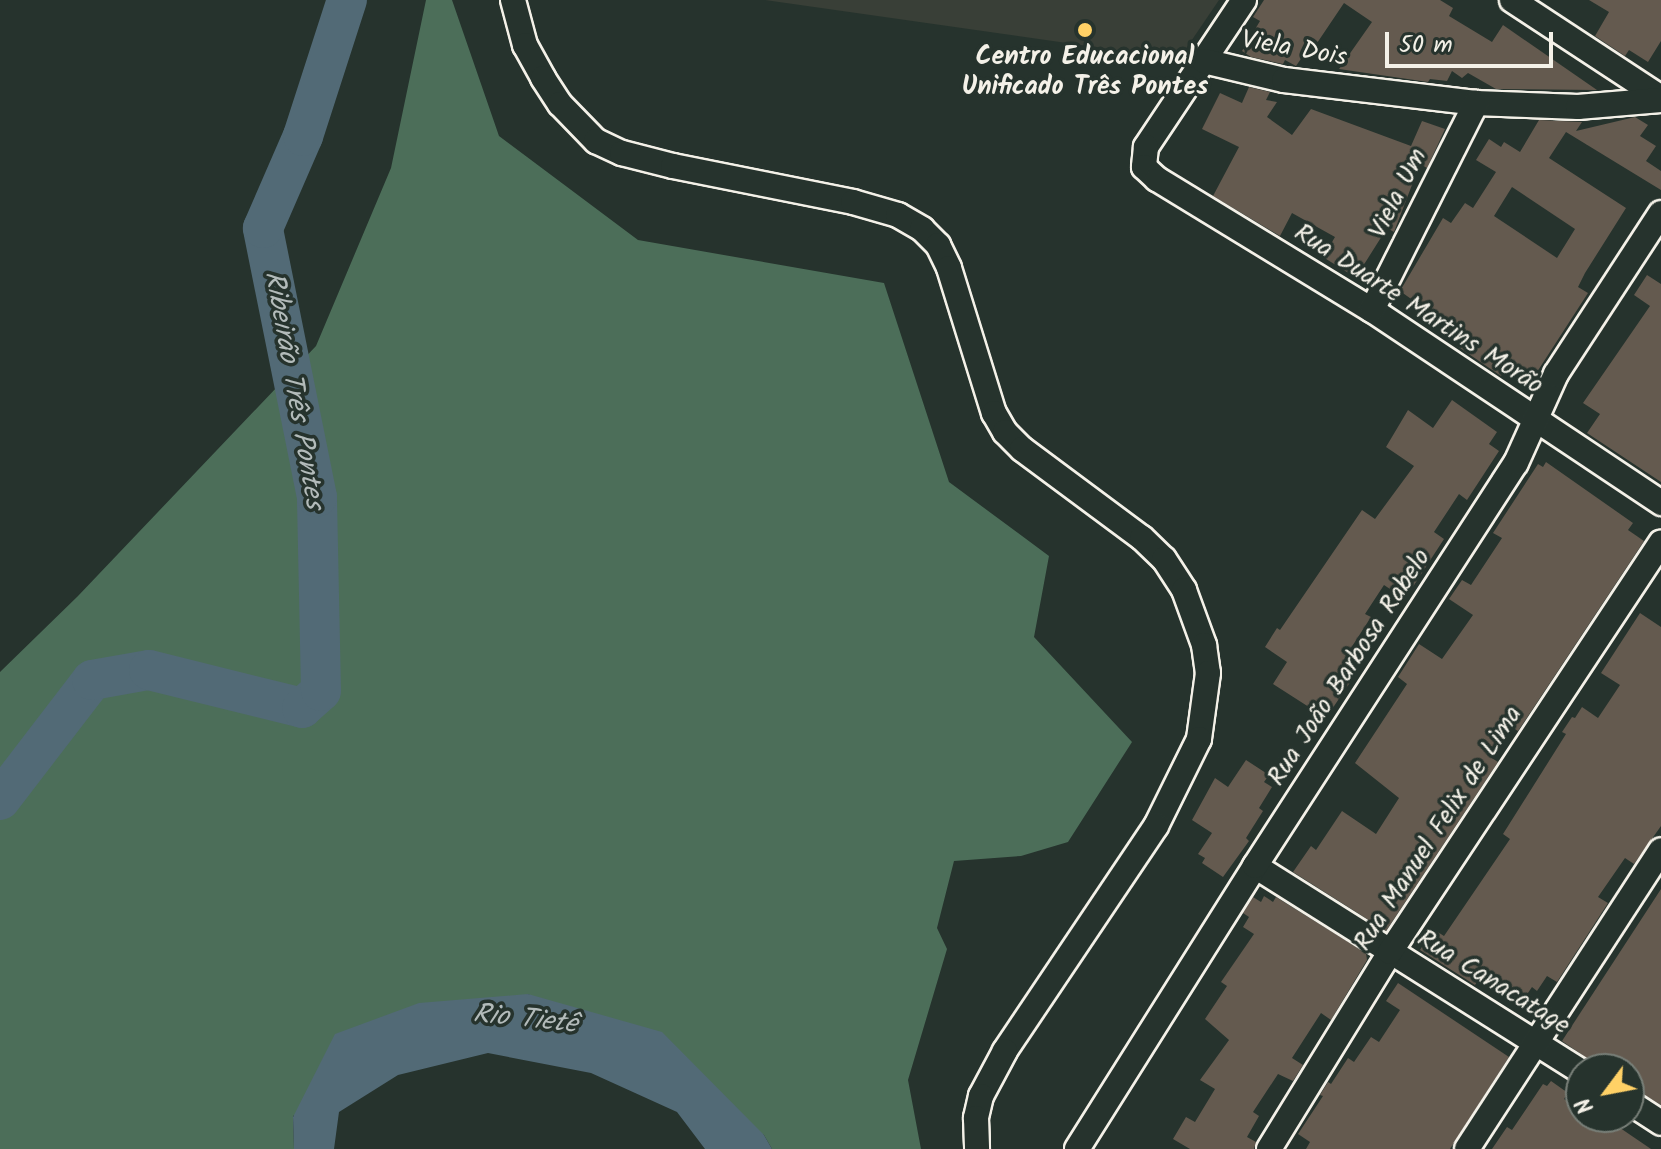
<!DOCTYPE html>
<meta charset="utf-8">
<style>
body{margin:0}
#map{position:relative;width:1661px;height:1149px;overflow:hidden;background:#26332d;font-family:Kalam,sans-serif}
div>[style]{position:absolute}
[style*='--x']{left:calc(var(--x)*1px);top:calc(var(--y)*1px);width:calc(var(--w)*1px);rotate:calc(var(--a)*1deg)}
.built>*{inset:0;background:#393f37}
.green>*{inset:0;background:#4c6e59}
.water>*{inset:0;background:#526a76}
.river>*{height:40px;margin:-20px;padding:0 20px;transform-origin:20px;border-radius:20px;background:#526a76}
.building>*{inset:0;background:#645a4f}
.roads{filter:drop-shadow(2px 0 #f4f1e8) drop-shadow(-2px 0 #f4f1e8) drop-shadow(0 2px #f4f1e8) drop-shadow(0 -2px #f4f1e8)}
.street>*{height:24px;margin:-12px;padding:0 12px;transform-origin:12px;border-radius:12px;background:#26332d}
.dots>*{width:22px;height:22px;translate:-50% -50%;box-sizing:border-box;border:4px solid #26332d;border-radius:50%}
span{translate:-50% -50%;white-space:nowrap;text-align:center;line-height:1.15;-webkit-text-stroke:7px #26332d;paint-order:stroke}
.street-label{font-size:26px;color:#f4f1e8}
.poi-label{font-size:26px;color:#f4f1e8;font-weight:700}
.water-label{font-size:28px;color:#b3bbba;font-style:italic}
.north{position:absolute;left:1565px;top:1053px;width:80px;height:80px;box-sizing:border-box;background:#26332d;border:2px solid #787f78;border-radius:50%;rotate:238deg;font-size:22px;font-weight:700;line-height:32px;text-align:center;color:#f4f1e8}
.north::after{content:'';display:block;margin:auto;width:28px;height:36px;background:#ffd166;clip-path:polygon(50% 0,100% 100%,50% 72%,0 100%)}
.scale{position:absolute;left:1385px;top:32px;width:168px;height:36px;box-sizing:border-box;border:4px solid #f4f1e8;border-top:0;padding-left:10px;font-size:24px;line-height:28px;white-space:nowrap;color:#f4f1e8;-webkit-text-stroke:6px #26332d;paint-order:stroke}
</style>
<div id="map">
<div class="built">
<div style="clip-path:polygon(765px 0,1219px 0,1179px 59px)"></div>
</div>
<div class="green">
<div style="clip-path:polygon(426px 0,452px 0,499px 136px,638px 240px,884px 283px,949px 482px,1049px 556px,1034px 637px,1132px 742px,1068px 842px,1021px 856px,954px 861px,937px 928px,947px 949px,908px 1080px,921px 1149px,772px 1149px,764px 1135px,528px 994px,293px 1116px,294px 1149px,0 1149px,0 672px,78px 596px,316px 346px,391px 168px)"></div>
</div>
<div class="water">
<div style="clip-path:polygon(528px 994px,662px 1032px,764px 1135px,772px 1149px,705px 1149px,677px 1112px,591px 1073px,488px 1053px,398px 1075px,339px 1112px,334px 1149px,294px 1149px,293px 1117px,335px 1034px,419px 1003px)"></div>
</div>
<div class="river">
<div style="--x:0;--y:800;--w:151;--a:-52.5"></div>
<div style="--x:92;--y:680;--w:58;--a:-10"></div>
<div style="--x:149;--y:670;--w:158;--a:13.9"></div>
<div style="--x:302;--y:708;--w:25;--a:-42"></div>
<div style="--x:321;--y:691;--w:194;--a:-91.2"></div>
<div style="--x:317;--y:497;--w:274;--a:-101.4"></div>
<div style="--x:263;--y:228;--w:100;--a:-66.5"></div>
<div style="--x:303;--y:136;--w:143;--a:-72.1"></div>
</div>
<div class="building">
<div style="clip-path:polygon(1264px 0,1440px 0,1453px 8px,1449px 16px,1492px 42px,1503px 25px,1597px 90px,1496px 89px,1468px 73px,1462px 78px,1452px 71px,1447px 81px,1430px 79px,1428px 82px,1339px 69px,1372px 22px,1344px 3px,1311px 52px,1307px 50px,1296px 66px,1285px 60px,1283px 64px,1251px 57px,1242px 51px,1260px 21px,1253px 17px)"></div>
<div style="clip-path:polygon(1589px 0,1661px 0,1661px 41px,1648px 62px,1629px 50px,1625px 56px,1595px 36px,1609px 12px)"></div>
<div style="clip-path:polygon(1249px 87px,1270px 92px,1266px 100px,1277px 102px,1267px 117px,1292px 135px,1311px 109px,1411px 146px,1422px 121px,1445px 129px,1427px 168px,1420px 164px,1394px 232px,1387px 228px,1358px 274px,1352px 271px,1350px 274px,1323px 257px,1335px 237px,1292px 213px,1280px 236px,1213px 196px,1239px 147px,1202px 129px,1220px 93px,1242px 103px)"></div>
<div style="clip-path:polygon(evenodd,1635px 117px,1648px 125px,1640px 136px,1656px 146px,1646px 161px,1661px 171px,1661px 190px,1566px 132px,1549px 158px,1626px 208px,1585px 273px,1578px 287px,1588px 293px,1537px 372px,1540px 373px,1531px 388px,1505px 370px,1501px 376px,1457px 346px,1463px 336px,1400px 291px,1443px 218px,1451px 223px,1465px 203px,1473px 208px,1496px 172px,1476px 160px,1489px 139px,1501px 147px,1504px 142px,1520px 152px,1539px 120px,1582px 122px,1576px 131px,1635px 117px,1512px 187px,1575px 229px,1557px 258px,1494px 216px,1512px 187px)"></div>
<div style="clip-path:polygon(1647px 275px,1661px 284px,1661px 482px,1587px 433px,1600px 414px,1583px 403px,1650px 306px,1634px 295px)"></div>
<div style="clip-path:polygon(1452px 400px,1497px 432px,1489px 444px,1499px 451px,1467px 500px,1459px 494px,1434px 532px,1444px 539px,1405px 599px,1384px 585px,1365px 614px,1371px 617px,1351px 648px,1355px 650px,1341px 670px,1353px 678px,1326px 718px,1273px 684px,1287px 662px,1265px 647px,1277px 628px,1280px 630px,1362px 510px,1375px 519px,1414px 466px,1386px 447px,1408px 410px,1433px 428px)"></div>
<div style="clip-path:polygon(1546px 462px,1633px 523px,1628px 530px,1644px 541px,1518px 731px,1508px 725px,1487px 755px,1498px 762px,1386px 931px,1293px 872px,1311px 846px,1316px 850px,1342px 811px,1376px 834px,1399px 798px,1355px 763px,1407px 684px,1398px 677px,1419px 644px,1442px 659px,1473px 615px,1449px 599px,1462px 580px,1471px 585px,1502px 538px,1493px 533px,1538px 464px,1543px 467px)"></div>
<div style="clip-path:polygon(1640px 613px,1661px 627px,1661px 826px,1634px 864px,1625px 858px,1598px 897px,1608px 903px,1557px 982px,1547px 976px,1537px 991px,1532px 987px,1521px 1003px,1480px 977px,1475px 985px,1420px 950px,1433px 929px,1444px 936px,1510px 839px,1503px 834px,1566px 734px,1562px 732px,1572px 717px,1575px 718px,1582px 707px,1598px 718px,1620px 685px,1601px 673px)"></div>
<div style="clip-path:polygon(1246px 760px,1269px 775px,1264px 782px,1272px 787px,1259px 808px,1263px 811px,1246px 838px,1249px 841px,1223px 877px,1202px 863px,1205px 858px,1198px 854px,1212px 833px,1192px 820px,1215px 778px,1228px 787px)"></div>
<div style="clip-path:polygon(1661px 889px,1661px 1105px,1629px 1086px,1629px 1069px,1603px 1069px,1562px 1041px)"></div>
<div style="clip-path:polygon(1264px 896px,1273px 902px,1276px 897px,1366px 953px,1367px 960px,1331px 1020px,1321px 1013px,1292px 1058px,1303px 1065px,1293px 1081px,1278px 1074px,1253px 1112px,1259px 1116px,1247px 1137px,1256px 1142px,1254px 1149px,1190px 1149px,1173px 1139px,1186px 1117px,1195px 1122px,1215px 1089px,1200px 1080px,1229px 1040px,1205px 1019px,1227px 986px,1221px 982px,1254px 934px,1243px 927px,1249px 917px,1243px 913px,1253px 897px,1261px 902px)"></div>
<div style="clip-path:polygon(1398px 983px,1509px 1057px,1450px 1149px,1306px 1149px,1310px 1142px,1298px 1134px,1323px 1096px,1320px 1095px,1328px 1082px,1331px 1084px,1348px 1058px,1354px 1062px,1371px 1037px,1379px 1042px,1400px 1010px,1386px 1001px)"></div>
<div style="clip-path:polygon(1551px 1081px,1568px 1093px,1564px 1099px,1581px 1110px,1581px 1117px,1604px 1117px,1651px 1149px,1492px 1149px,1507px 1127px,1512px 1130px,1543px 1084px,1547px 1086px)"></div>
</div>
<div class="roads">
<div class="street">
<div style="--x:513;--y:0;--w:47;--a:75.1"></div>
<div style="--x:525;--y:45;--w:38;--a:61"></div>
<div style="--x:543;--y:78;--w:31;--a:57"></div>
<div style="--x:560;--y:104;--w:52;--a:45.8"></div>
<div style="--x:596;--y:141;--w:29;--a:25"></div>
<div style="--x:622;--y:153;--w:53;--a:14.3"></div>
<div style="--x:673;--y:166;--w:184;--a:11.3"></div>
<div style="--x:853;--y:202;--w:47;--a:16.1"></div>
<div style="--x:898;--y:215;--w:28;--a:30"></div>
<div style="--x:922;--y:229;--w:23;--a:45"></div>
<div style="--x:938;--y:245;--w:25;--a:64"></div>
<div style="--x:949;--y:268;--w:152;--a:72.8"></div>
<div style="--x:994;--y:413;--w:22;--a:60"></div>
<div style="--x:1005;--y:432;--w:24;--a:45"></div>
<div style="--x:1022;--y:449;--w:149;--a:36.6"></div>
<div style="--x:1142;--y:538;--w:30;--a:44"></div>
<div style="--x:1164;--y:559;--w:37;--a:57"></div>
<div style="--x:1184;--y:590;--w:59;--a:70"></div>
<div style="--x:1204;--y:645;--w:28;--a:82"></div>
<div style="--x:1208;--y:673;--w:67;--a:97.8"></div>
<div style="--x:1199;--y:739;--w:97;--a:116.3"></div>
<div style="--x:1156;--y:826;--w:271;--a:123.9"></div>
<div style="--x:1005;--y:1051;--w:51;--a:118.1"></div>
<div style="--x:981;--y:1096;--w:23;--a:103"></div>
<div style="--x:976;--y:1118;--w:31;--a:88"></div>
<div style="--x:1244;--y:0;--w:177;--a:123.7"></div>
<div style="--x:1146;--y:147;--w:20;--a:96"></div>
<div style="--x:1144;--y:167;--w:18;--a:43"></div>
<div style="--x:1157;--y:179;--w:252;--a:31.4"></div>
<div style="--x:1372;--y:310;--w:348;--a:33.7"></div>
<div style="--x:1512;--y:0;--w:178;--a:33.3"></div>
<div style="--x:1204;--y:61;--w:82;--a:13.4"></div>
<div style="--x:1284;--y:80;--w:193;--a:6.8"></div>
<div style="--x:1476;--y:103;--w:102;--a:2.2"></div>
<div style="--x:1578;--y:107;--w:83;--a:-4.8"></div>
<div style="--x:1372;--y:310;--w:232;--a:-63.3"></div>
<div style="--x:1255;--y:866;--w:385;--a:32.2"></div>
<div style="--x:1629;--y:1102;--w:38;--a:33"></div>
<div style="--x:1077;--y:1149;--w:334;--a:-57.8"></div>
<div style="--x:1255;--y:866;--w:480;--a:-57.1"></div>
<div style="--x:1516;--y:463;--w:98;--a:-65.8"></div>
<div style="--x:1556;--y:374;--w:192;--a:-56.9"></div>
<div style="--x:1269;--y:1149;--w:231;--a:-58.4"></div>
<div style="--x:1390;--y:952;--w:491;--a:-56.5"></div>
<div style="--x:1467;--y:1149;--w:356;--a:-57"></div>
</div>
</div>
<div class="dots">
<div style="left:1085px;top:30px;background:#ffd166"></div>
</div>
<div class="street-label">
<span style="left:1294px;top:50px;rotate:10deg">Viela Dois</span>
<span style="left:1399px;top:194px;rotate:-63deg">Viela Um</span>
<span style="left:1418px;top:310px;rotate:33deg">Rua Duarte Martins Morão</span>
<span style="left:1350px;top:668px;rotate:-57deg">Rua João Barbosa Rabelo</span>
<span style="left:1439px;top:829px;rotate:-57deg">Rua Manuel Felix de Lima</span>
<span style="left:1493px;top:983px;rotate:32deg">Rua Canacatage</span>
</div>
<div class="poi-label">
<span style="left:1085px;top:73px">Centro Educacional<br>Unificado Três Pontes</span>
</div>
<div class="water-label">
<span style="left:293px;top:390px;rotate:80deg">Ribeirão Três Pontes</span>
<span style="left:525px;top:1020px;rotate:6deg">Rio Tietê</span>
</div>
<div class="north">N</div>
<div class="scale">50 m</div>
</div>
